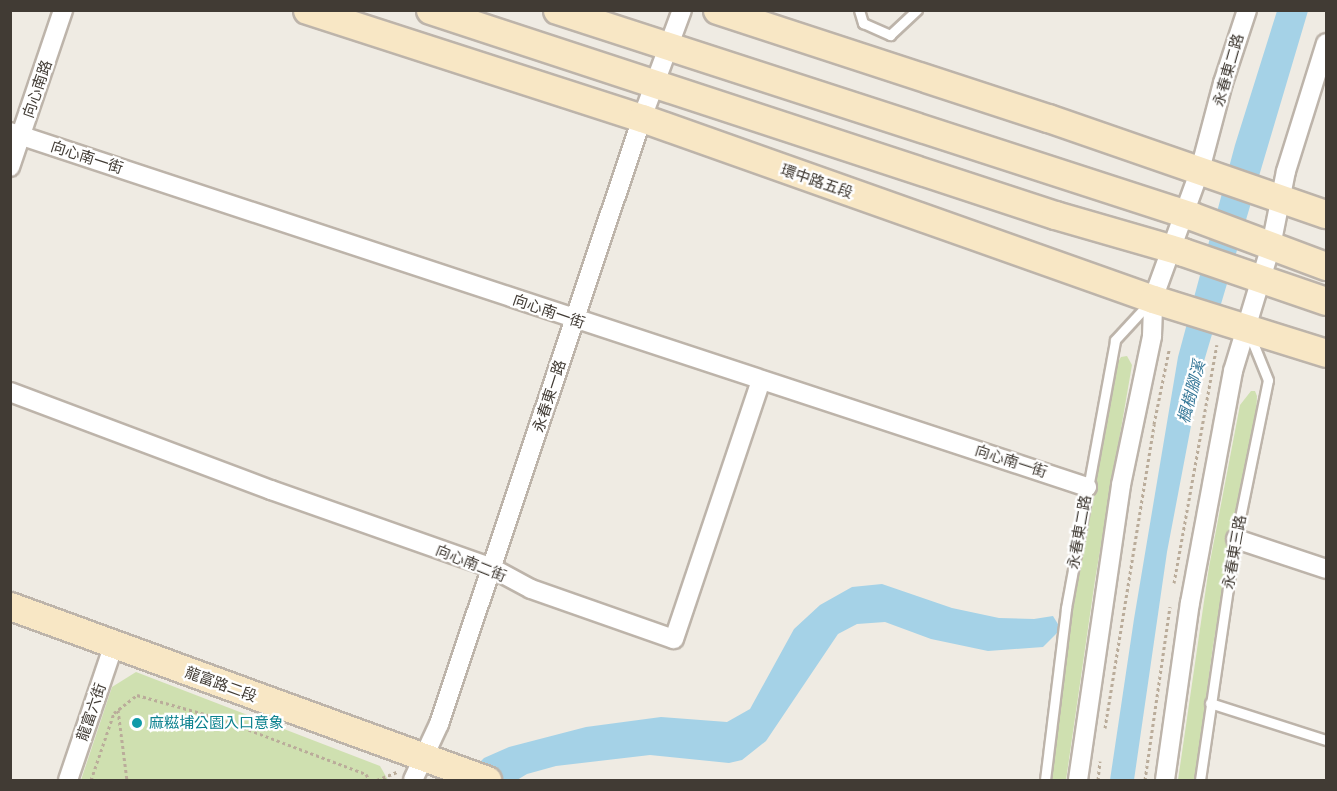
<!DOCTYPE html>
<meta charset="utf-8">
<style>
body{margin:0}
#map{position:relative;width:1337px;height:791px;overflow:hidden;background:#efebe3;font-family:Manrope,"Noto Sans TC",sans-serif}
div>[style]{position:absolute}
[style*='--x']{left:calc(var(--x)*1px);top:calc(var(--y)*1px);width:calc(var(--w)*1px);rotate:calc(var(--a)*1deg)}
.green>*{inset:0;background:#cfe0b0}
.water>*{inset:0;background:#a5d2e7}
.path>*{height:3px;margin-top:-1.5px;transform-origin:0;background:repeating-linear-gradient(90deg,#baac9a 0 3px,transparent 0 6px)}
.roads{filter:drop-shadow(2px 0 #bdb4aa) drop-shadow(-2px 0 #bdb4aa) drop-shadow(0 2px #bdb4aa) drop-shadow(0 -2px #bdb4aa)}
.lane>*{height:9px;margin:-4.5px;padding:0 4.5px;transform-origin:4.5px;border-radius:4.5px;background:#fff}
.street>*{height:18px;margin:-9px;padding:0 9px;transform-origin:9px;border-radius:9px;background:#fff}
.secondary>*{height:27px;margin:-13.5px;padding:0 13.5px;transform-origin:13.5px;border-radius:13.5px;background:#f8e7c5}
.dots>*{width:16px;height:16px;translate:-50% -50%;box-sizing:border-box;border:3px solid #fff;border-radius:50%}
span{translate:-50% -50%;white-space:nowrap;text-align:center;line-height:1.15;-webkit-text-stroke:4.5px #fff;paint-order:stroke}
.street-label{font-size:15px;color:#413b34}
.culture-label{font-size:15px;color:#0d838f}
.left{translate:0 -50%;text-align:left}
.water-label{font-size:16px;color:#387999;font-style:italic}
.frame{position:absolute;inset:0;border:12px solid #413b34;pointer-events:none}
</style>
<div id="map">
<div class="green">
<div style="clip-path:polygon(1127px 356px,1132px 365px,1095px 580px,1066px 780px,1050px 780px,1066px 640px,1094px 477px,1116px 365px,1121px 357px)"></div>
<div style="clip-path:polygon(1251px 391px,1255px 391px,1257px 396px,1256px 417px,1236px 510px,1213px 646px,1195px 780px,1178px 780px,1209px 567px,1240px 405px)"></div>
<div style="clip-path:polygon(136px 672px,380px 766px,388px 780px,81px 780px,112px 687px)"></div>
</div>
<div class="water">
<div style="clip-path:polygon(1277px 11px,1308px 11px,1202px 368px,1167px 552px,1134px 780px,1110px 780px,1134px 619px,1178px 357px,1235px 145px)"></div>
<div style="clip-path:polygon(882px 584px,952px 608px,999px 618px,1034px 619px,1053px 616px,1061px 629px,1043px 647px,988px 651px,931px 639px,885px 622px,857px 624px,838px 634px,766px 741px,742px 760px,729px 763px,650px 755px,556px 766px,527px 774px,517px 780px,470px 780px,474px 768px,484px 758px,509px 747px,586px 727px,661px 717px,727px 722px,750px 709px,794px 629px,820px 605px,852px 587px)"></div>
</div>
<div class="path">
<div style="--x:1174;--y:583;--w:242;--a:-79.8"></div>
<div style="--x:118;--y:710;--w:71;--a:82.7"></div>
<div style="--x:1105;--y:728;--w:308;--a:-80.8"></div>
<div style="--x:1154;--y:424;--w:76;--a:-78.5"></div>
<div style="--x:91;--y:780;--w:71;--a:-71.1"></div>
<div style="--x:114;--y:713;--w:29;--a:-38"></div>
<div style="--x:137;--y:695;--w:81;--a:15.8"></div>
<div style="--x:215;--y:717;--w:161;--a:20.7"></div>
<div style="--x:366;--y:774;--w:7;--a:63"></div>
<div style="--x:377;--y:780;--w:22;--a:-22"></div>
<div style="--x:1098;--y:780;--w:19;--a:-84"></div>
<div style="--x:1145;--y:780;--w:175;--a:-81.8"></div>
</div>
<div class="roads">
<div class="lane">
<div style="--x:859;--y:10;--w:14;--a:73"></div>
<div style="--x:863;--y:23;--w:30;--a:24"></div>
<div style="--x:890;--y:35;--w:37;--a:-43"></div>
<div style="--x:1210;--y:703;--w:122;--a:17.7"></div>
<div style="--x:1045;--y:780;--w:173;--a:-83"></div>
<div style="--x:1066;--y:608;--w:272;--a:-79.6"></div>
<div style="--x:1115;--y:340;--w:53;--a:-47.3"></div>
<div style="--x:1200;--y:780;--w:235;--a:-81.7"></div>
<div style="--x:1234;--y:547;--w:170;--a:-78.5"></div>
<div style="--x:1268;--y:380;--w:51;--a:-112"></div>
</div>
<div class="street">
<div style="--x:10;--y:132;--w:1134;--a:18.24"></div>
<div style="--x:10;--y:167;--w:166;--a:-71.3"></div>
<div style="--x:10;--y:392;--w:279;--a:20.6"></div>
<div style="--x:271;--y:490;--w:234;--a:19.4"></div>
<div style="--x:492;--y:568;--w:44;--a:28.3"></div>
<div style="--x:531;--y:589;--w:151;--a:19.3"></div>
<div style="--x:674;--y:639;--w:273;--a:-71.4"></div>
<div style="--x:1236;--y:539;--w:95;--a:18.4"></div>
<div style="--x:68;--y:780;--w:144;--a:-71.3"></div>
<div style="--x:413;--y:780;--w:62;--a:-65.1"></div>
<div style="--x:439;--y:724;--w:639;--a:-71.48"></div>
<div style="--x:642;--y:118;--w:115;--a:-69.7"></div>
<div style="--x:1078;--y:780;--w:298;--a:-81.7"></div>
<div style="--x:1121;--y:485;--w:152;--a:-78.2"></div>
<div style="--x:1152;--y:336;--w:37;--a:-88"></div>
<div style="--x:1153;--y:299;--w:137;--a:-70"></div>
<div style="--x:1200;--y:170;--w:90;--a:-75.2"></div>
<div style="--x:1223;--y:83;--w:77;--a:-71.8"></div>
<div style="--x:1165;--y:780;--w:179;--a:-82"></div>
<div style="--x:1190;--y:603;--w:236;--a:-79.5"></div>
<div style="--x:1233;--y:371;--w:131;--a:-73.1"></div>
<div style="--x:1271;--y:246;--w:76;--a:-78.7"></div>
<div style="--x:1286;--y:171;--w:134;--a:-72.6"></div>
</div>
<div class="secondary">
<div style="--x:307;--y:10;--w:352;--a:17.9"></div>
<div style="--x:642;--y:118;--w:542;--a:19.5"></div>
<div style="--x:1153;--y:299;--w:181;--a:17.3"></div>
<div style="--x:430;--y:10;--w:658;--a:18.16"></div>
<div style="--x:1055;--y:215;--w:133;--a:16.1"></div>
<div style="--x:1183;--y:252;--w:151;--a:18.9"></div>
<div style="--x:557;--y:10;--w:668;--a:17.97"></div>
<div style="--x:1192;--y:216;--w:143;--a:20.5"></div>
<div style="--x:717;--y:10;--w:348;--a:18.1"></div>
<div style="--x:1048;--y:118;--w:294;--a:19.1"></div>
<div style="--x:10;--y:606;--w:508;--a:20.04"></div>
</div>
</div>
<div class="dots">
<div style="left:137px;top:723px;background:#0f9aa8"></div>
</div>
<div class="street-label">
<span style="left:1228px;top:70px;rotate:-74deg">永春東二路</span>
<span style="left:37px;top:89px;rotate:-71deg">向心南路</span>
<span style="left:87px;top:157px;rotate:18deg">向心南一街</span>
<span style="left:817px;top:181px;rotate:19deg">環中路五段</span>
<span style="left:549px;top:311px;rotate:19deg">向心南一街</span>
<span style="left:549px;top:396px;rotate:-72deg">永春東一路</span>
<span style="left:1011px;top:461px;rotate:18deg">向心南一街</span>
<span style="left:1079px;top:532px;rotate:-80deg">永春東二路</span>
<span style="left:1234px;top:552px;rotate:-80deg">永春東三路</span>
<span style="left:471px;top:563px;rotate:22deg">向心南二街</span>
<span style="left:221px;top:684px;rotate:20deg">龍富路二段</span>
<span style="left:91px;top:712px;rotate:-71deg">龍富六街</span>
</div>
<div class="culture-label">
<span class="left" style="left:149px;top:723px">麻糍埔公園入口意象</span>
</div>
<div class="water-label">
<span style="left:1191px;top:392px;rotate:-75deg">楓樹腳溪</span>
</div>
<div class="frame"></div>
</div>
